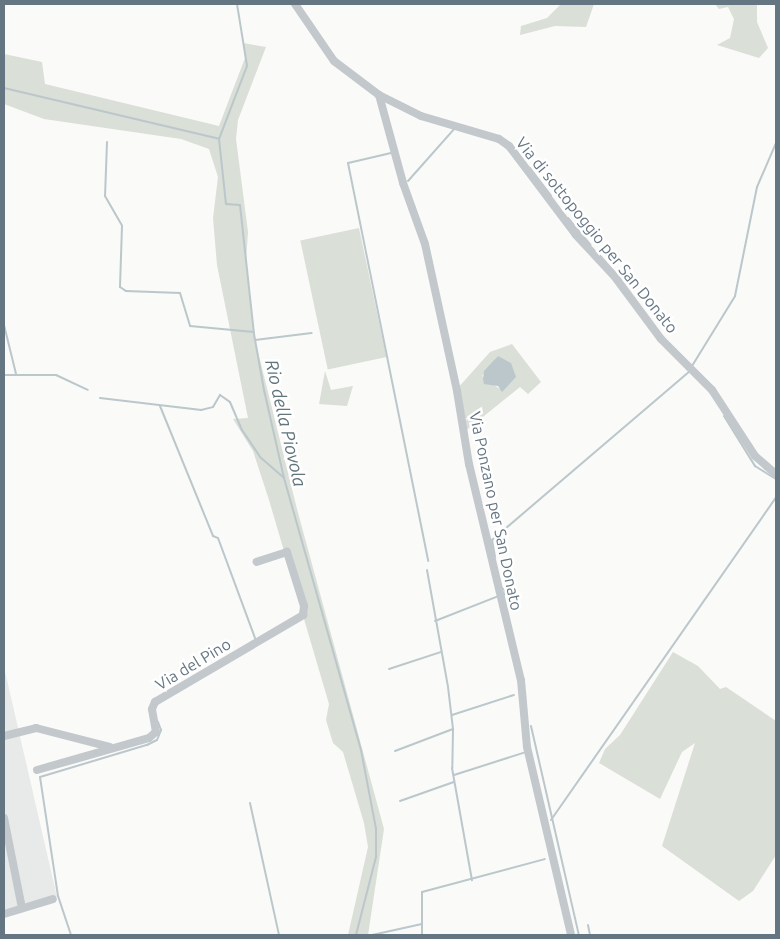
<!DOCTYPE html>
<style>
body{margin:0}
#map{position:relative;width:780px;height:939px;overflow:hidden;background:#fafaf8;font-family:Ubuntu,sans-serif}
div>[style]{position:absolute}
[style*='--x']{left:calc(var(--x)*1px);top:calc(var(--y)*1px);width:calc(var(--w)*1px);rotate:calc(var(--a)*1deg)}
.built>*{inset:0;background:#e8e9e9}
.green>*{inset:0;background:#dadfd7;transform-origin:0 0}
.water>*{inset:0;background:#bbc7cb}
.stream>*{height:2px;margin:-1px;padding:0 1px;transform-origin:1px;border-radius:1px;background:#bbc7cb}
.minor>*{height:8px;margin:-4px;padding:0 4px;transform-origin:4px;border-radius:4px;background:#c3c8cc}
span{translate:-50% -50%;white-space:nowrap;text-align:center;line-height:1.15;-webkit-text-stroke:5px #fff;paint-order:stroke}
.street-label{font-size:16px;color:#657683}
.water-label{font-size:18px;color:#60757c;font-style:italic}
.frame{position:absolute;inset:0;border:5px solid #657683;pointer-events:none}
</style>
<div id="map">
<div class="built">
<div style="clip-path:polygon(4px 667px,57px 897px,4px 912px)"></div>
</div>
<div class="green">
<div style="clip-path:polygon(561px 4px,594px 4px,586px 27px,555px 26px,520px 35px,521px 26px,547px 18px)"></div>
<div style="clip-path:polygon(715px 4px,757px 4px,757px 22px,768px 48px,759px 58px,717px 45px,730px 38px,734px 19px,728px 7px,719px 9px)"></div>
<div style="clip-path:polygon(243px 43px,266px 47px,238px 120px,236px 139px,248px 232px,246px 261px,255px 340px,297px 509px,384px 829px,368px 935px,348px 935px,368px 847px,364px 823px,343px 752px,333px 743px,326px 720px,329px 704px,269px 500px,253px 451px,233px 419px,248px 418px,217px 265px,213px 218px,218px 177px,209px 149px,181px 139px,44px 119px,4px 104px,4px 54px,42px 62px,45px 84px,219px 126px,245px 58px)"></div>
<div style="left:359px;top:228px;width:132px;height:60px;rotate:78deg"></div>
<div style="clip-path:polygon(evenodd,512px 344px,541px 382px,528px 394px,520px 387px,463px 433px,457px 389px,490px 352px,512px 344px,498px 356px,500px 389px,482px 376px,498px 356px)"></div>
<div style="clip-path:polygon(325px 371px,331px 390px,353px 386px,347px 406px,319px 404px)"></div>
<div style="clip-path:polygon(673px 652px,698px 666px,720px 689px,726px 687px,776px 721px,776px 855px,753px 891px,739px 901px,662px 846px,695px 743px,682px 752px,660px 799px,599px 763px,605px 749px,620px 735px)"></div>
</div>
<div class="water">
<div style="clip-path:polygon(498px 356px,511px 363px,516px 377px,502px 392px,498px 386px,484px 384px,483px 379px,484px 371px)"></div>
</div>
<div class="stream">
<div style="--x:237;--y:4;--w:63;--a:80.8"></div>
<div style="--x:247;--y:66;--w:78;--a:111"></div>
<div style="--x:219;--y:139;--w:65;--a:83.9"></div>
<div style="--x:226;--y:204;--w:14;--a:4"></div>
<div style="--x:240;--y:205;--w:130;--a:83.8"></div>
<div style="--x:254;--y:334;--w:57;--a:79.9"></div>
<div style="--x:264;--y:390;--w:90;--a:77.2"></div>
<div style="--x:284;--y:478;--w:283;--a:74.2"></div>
<div style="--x:361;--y:750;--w:80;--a:79.2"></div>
<div style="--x:376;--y:829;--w:28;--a:90"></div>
<div style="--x:376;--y:857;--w:81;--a:104.4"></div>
<div style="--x:4;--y:88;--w:221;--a:13.3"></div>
<div style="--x:107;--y:142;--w:54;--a:92.1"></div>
<div style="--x:105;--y:196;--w:34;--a:60"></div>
<div style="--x:122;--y:226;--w:61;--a:91.9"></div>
<div style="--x:120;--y:287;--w:7;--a:34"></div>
<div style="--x:126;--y:291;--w:54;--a:2.1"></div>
<div style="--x:180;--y:293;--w:34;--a:73"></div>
<div style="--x:190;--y:326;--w:64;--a:5.4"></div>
<div style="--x:391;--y:153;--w:44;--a:166.9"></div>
<div style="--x:348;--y:163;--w:406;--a:78.6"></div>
<div style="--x:530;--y:168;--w:35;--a:53"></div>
<div style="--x:408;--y:181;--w:71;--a:-48.4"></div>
<div style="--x:568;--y:218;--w:35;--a:50"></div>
<div style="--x:596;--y:251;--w:28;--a:49"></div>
<div style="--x:4;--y:325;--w:50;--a:76.2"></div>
<div style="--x:255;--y:340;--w:57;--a:-7"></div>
<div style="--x:692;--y:366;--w:82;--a:-58.4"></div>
<div style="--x:735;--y:296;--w:111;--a:-78.6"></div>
<div style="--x:757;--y:187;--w:48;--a:-66.6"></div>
<div style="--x:4;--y:375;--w:52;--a:0"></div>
<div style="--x:56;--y:375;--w:35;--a:25"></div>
<div style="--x:100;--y:398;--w:102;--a:6.8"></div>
<div style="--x:201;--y:410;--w:12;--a:-14"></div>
<div style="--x:213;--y:407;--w:14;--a:-60"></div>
<div style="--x:220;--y:395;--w:12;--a:35"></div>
<div style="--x:230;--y:402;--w:30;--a:67"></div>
<div style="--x:242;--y:430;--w:32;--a:56"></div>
<div style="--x:260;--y:457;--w:32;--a:41"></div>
<div style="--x:160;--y:406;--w:140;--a:67.8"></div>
<div style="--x:213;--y:536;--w:5;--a:22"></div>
<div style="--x:218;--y:538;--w:110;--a:69.7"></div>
<div style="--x:724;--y:416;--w:59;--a:58.2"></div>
<div style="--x:755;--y:466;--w:25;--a:32"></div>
<div style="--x:495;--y:557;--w:17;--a:-100"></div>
<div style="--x:492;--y:540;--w:260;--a:-40.5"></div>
<div style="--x:427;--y:570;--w:119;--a:79.8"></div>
<div style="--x:448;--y:687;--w:42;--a:83.2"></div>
<div style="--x:453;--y:729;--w:39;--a:91"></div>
<div style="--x:452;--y:768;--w:114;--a:79.9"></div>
<div style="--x:502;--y:588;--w:4;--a:34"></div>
<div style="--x:505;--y:590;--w:5;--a:101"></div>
<div style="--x:435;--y:621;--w:66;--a:-21.5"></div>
<div style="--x:389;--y:669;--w:55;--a:-18.1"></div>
<div style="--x:452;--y:715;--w:65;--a:-17.9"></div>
<div style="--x:531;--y:726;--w:214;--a:77.1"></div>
<div style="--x:395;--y:751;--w:62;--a:-20.8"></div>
<div style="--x:454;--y:775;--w:76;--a:-17.7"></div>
<div style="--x:400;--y:801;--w:57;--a:-19.4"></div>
<div style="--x:250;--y:803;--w:135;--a:77.6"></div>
<div style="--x:551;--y:820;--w:393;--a:-55.1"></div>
<div style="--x:588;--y:925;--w:10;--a:79"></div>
<div style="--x:71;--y:935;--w:41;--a:-108.4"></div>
<div style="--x:58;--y:896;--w:120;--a:-98.6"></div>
<div style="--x:40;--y:777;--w:112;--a:-16.7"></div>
<div style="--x:147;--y:745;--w:11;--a:-27"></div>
<div style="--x:157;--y:740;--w:11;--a:-68"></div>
<div style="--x:161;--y:730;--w:9;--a:-111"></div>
<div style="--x:372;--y:935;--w:51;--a:-12.4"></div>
<div style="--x:422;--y:935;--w:43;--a:-90"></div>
<div style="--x:422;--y:892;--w:127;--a:-15"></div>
</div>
<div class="minor">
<div style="--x:295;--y:4;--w:69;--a:55.6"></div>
<div style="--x:334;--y:61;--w:56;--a:37.1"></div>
<div style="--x:379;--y:95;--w:47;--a:26.6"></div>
<div style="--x:421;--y:116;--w:81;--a:16.4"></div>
<div style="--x:499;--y:139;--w:12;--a:35"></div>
<div style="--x:509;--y:146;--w:111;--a:53"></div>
<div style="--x:576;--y:235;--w:57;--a:47.1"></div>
<div style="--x:615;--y:277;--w:77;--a:53.4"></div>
<div style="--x:661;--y:339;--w:72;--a:45"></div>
<div style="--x:712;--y:390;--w:79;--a:56.9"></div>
<div style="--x:755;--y:456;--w:28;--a:41"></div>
<div style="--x:379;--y:95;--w:91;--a:74.7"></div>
<div style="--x:403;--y:183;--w:65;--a:70.2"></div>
<div style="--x:425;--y:244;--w:150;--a:77.7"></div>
<div style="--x:457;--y:391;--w:74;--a:80.7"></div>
<div style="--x:469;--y:464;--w:222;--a:76.5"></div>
<div style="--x:521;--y:680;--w:67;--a:84.9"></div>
<div style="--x:527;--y:747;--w:193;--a:76.8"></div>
<div style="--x:4;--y:736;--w:33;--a:-14"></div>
<div style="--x:36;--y:728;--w:76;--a:14.4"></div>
<div style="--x:37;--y:770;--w:116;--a:-15.9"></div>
<div style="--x:149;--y:738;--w:9;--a:-41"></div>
<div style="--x:156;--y:732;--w:23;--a:-100"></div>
<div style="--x:152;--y:709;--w:8;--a:-67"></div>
<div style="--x:155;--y:702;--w:172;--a:-30.4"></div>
<div style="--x:303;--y:615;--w:9;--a:-84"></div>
<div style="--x:304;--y:606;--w:57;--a:-107.5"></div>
<div style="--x:287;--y:552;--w:32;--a:162"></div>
<div style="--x:4;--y:818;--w:92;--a:78.7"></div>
<div style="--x:4;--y:914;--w:51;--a:-17"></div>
</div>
<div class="street-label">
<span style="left:597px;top:235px;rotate:51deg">Via di sottopoggio per San Donato</span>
<span style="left:496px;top:511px;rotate:78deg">Via Ponzano per San Donato</span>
<span style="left:193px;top:664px;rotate:-31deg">Via del Pino</span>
</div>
<div class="water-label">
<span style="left:286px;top:423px;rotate:77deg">Rio della Piovola</span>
</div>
<div class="frame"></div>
</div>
